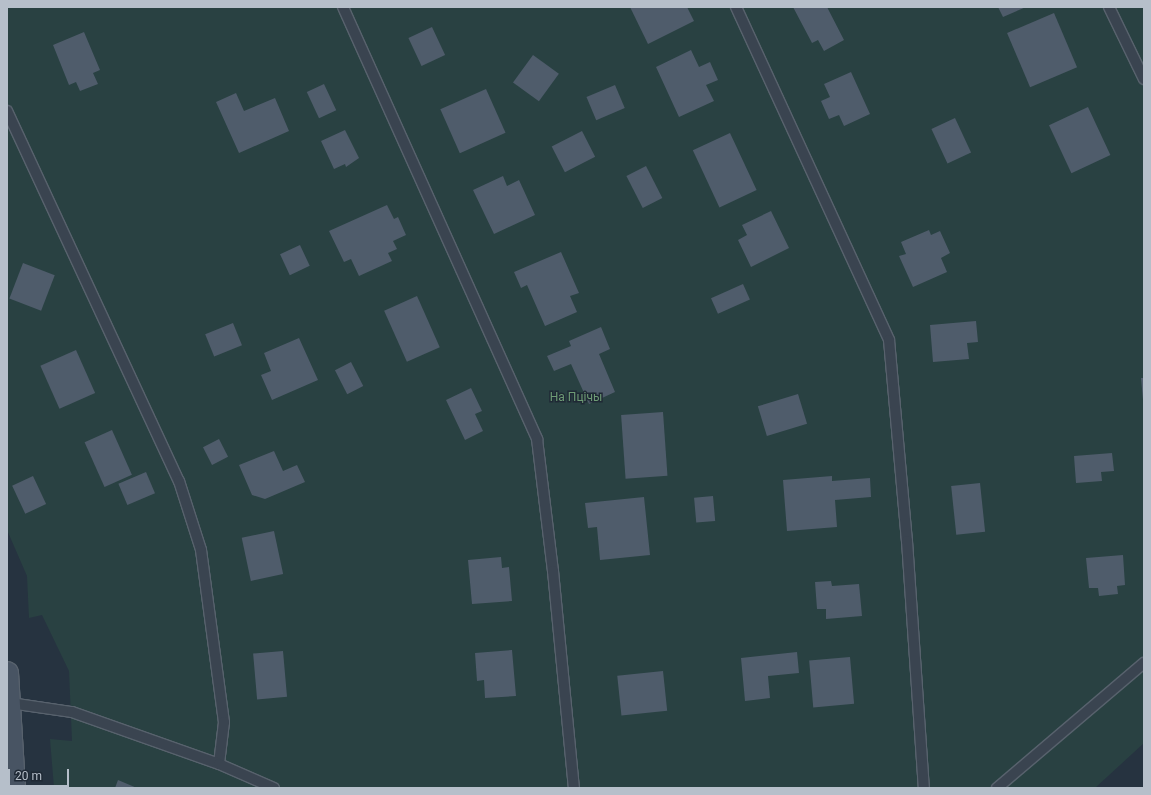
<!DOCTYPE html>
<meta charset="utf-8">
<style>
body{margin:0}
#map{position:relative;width:1151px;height:795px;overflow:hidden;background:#263340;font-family:Roboto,sans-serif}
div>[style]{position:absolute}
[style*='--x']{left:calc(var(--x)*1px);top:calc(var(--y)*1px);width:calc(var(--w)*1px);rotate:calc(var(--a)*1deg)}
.green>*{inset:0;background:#294142}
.building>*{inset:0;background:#4f5c6b;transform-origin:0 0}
.roads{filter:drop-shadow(1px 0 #58626d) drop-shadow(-1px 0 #58626d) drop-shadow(0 1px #58626d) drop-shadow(0 -1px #58626d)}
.lane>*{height:10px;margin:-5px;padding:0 5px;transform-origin:5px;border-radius:5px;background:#3a4450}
.secondary>*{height:22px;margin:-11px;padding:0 11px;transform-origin:11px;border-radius:11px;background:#485463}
span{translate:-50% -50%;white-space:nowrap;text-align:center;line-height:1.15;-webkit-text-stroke:3px #1f2935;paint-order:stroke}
.park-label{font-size:12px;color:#6e9b75}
.frame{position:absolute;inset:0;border:8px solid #b6bfca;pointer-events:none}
.scale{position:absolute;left:8px;top:769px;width:61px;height:18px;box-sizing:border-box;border:2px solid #b6bfca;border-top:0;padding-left:5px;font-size:12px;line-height:14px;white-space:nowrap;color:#b6bfca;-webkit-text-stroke:3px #1f2935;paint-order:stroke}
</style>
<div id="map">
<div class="green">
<div style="clip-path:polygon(7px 7px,1144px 7px,1144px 743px,1095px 788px,54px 788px,50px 739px,72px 741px,69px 671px,42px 615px,29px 618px,27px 576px,7px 530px)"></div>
</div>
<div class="building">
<div style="clip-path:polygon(630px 7px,687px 7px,694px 21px,648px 44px)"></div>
<div style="clip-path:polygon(793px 7px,827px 7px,844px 40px,824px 51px,818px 40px,812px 43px)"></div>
<div style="clip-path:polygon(998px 7px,1026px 7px,1003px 17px)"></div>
<div style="left:1054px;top:13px;width:59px;height:51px;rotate:67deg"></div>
<div style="left:432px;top:27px;width:31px;height:26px;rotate:65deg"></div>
<div style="clip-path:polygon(84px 32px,100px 70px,93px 73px,98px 84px,80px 91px,76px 82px,69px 85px,53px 45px)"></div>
<div style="clip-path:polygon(691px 50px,699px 67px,710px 62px,718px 80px,706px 85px,714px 101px,679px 117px,656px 67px)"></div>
<div style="left:533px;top:55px;width:32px;height:34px;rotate:36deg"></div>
<div style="clip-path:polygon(851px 72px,870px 114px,844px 126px,839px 115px,829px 119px,821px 101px,830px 97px,824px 84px)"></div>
<div style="left:324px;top:84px;width:29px;height:19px;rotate:65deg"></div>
<div style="left:615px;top:85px;width:25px;height:31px;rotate:67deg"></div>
<div style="left:486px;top:89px;width:48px;height:50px;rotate:66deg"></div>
<div style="clip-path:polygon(236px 93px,244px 111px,275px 98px,289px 131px,239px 153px,216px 102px)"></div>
<div style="left:1088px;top:107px;width:53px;height:43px;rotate:65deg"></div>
<div style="left:955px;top:118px;width:38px;height:26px;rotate:65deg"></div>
<div style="clip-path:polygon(345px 130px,359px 158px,346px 167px,345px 164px,334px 169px,321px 141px)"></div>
<div style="left:582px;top:131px;width:29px;height:34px;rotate:63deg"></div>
<div style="left:730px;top:133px;width:63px;height:41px;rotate:65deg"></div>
<div style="left:646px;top:166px;width:36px;height:22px;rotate:63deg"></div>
<div style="clip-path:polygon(503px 176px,507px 186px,519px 180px,535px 215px,494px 234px,473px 190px)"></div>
<div style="clip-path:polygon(387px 205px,394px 219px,398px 217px,406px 235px,393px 241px,397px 249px,388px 253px,392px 261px,359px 276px,351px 259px,344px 262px,329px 231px)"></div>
<div style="clip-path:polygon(771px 211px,789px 248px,751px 267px,738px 240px,747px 235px,742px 225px)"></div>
<div style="clip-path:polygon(929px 230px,931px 235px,940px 231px,950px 253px,941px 258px,947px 272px,913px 287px,899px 256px,906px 254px,901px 242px)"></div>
<div style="left:300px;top:245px;width:23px;height:22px;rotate:65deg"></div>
<div style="clip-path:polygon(561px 252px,579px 293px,570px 296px,577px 312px,545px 326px,527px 285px,521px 288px,514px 272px)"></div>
<div style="left:23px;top:263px;width:34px;height:38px;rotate:21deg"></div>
<div style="left:743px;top:284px;width:17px;height:35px;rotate:66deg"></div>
<div style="left:417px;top:296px;width:56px;height:36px;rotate:66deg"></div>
<div style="clip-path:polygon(976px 321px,978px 342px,967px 343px,969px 359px,933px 362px,930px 325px)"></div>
<div style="left:233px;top:323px;width:24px;height:30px;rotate:68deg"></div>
<div style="clip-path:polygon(601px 327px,610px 349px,599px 354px,615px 392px,589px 404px,571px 364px,554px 371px,547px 356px,571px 346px,569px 341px)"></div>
<div style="clip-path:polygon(299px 338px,318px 380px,272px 400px,261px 375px,271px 371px,264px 353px)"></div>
<div style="left:76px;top:350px;width:47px;height:39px;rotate:66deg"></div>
<div style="left:351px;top:362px;width:27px;height:18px;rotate:63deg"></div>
<div style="clip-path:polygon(1141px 378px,1144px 378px,1144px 400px,1143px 400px)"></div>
<div style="clip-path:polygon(471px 388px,482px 411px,475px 414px,483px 431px,465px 440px,446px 400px)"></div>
<div style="left:798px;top:394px;width:31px;height:42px;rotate:73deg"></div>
<div style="left:663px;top:412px;width:64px;height:42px;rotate:86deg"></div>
<div style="left:112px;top:430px;width:49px;height:30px;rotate:66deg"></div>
<div style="left:219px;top:439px;width:20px;height:18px;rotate:63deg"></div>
<div style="clip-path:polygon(274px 451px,283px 471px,297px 465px,305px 482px,265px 499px,252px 495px,239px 465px)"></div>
<div style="clip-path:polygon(1112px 453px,1114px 471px,1101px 472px,1102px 481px,1076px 483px,1074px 456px)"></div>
<div style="left:146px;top:472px;width:23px;height:30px;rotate:67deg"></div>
<div style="left:33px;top:476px;width:31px;height:23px;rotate:65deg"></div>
<div style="clip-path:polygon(832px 476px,832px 481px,870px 478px,871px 497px,835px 500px,837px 527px,787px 531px,783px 480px)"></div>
<div style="left:980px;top:483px;width:49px;height:29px;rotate:84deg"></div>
<div style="left:713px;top:496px;width:25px;height:19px;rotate:85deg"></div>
<div style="clip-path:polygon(644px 497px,650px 555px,600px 560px,597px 527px,588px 528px,585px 503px)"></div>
<div style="left:274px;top:531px;width:44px;height:33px;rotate:78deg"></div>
<div style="clip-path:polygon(1123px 555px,1125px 585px,1117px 586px,1118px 594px,1099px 596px,1098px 588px,1089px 588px,1086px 558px)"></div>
<div style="clip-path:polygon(501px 557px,502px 568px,509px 567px,512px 601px,472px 604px,468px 560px)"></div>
<div style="clip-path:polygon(831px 581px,832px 586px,859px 584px,862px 616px,826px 619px,826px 609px,817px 609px,815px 582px)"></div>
<div style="clip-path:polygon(512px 650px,516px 696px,485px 698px,484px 680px,477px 681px,475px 653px)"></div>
<div style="left:283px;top:651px;width:46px;height:30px;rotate:85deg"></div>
<div style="clip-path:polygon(797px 652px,799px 673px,768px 676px,770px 698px,745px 701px,741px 658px)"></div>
<div style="left:850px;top:657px;width:47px;height:41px;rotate:85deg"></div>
<div style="left:663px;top:671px;width:40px;height:46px;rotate:84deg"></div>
<div style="clip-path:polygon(118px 780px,137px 788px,115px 788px)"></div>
</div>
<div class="roads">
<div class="lane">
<div style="--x:343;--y:7;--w:474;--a:65.8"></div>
<div style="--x:537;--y:439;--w:133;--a:83.1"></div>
<div style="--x:553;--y:571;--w:218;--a:84.5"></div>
<div style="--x:736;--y:7;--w:366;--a:65.3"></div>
<div style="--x:889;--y:340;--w:202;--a:84.9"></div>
<div style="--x:907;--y:541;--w:248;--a:86.1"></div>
<div style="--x:1109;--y:7;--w:80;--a:64.1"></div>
<div style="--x:7;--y:111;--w:408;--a:65.1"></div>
<div style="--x:179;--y:481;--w:72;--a:72.3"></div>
<div style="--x:201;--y:550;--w:174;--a:82.4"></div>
<div style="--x:224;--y:722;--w:42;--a:96.8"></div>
<div style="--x:10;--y:703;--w:63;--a:8.3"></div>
<div style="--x:72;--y:712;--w:156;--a:19.5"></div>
<div style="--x:219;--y:764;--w:60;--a:23.6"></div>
<div style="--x:997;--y:788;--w:193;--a:-40.4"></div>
</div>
<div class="secondary">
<div style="--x:7;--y:673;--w:115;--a:86.5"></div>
</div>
</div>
<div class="park-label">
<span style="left:576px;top:398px">На Пцічы</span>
</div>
<div class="frame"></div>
<div class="scale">20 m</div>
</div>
